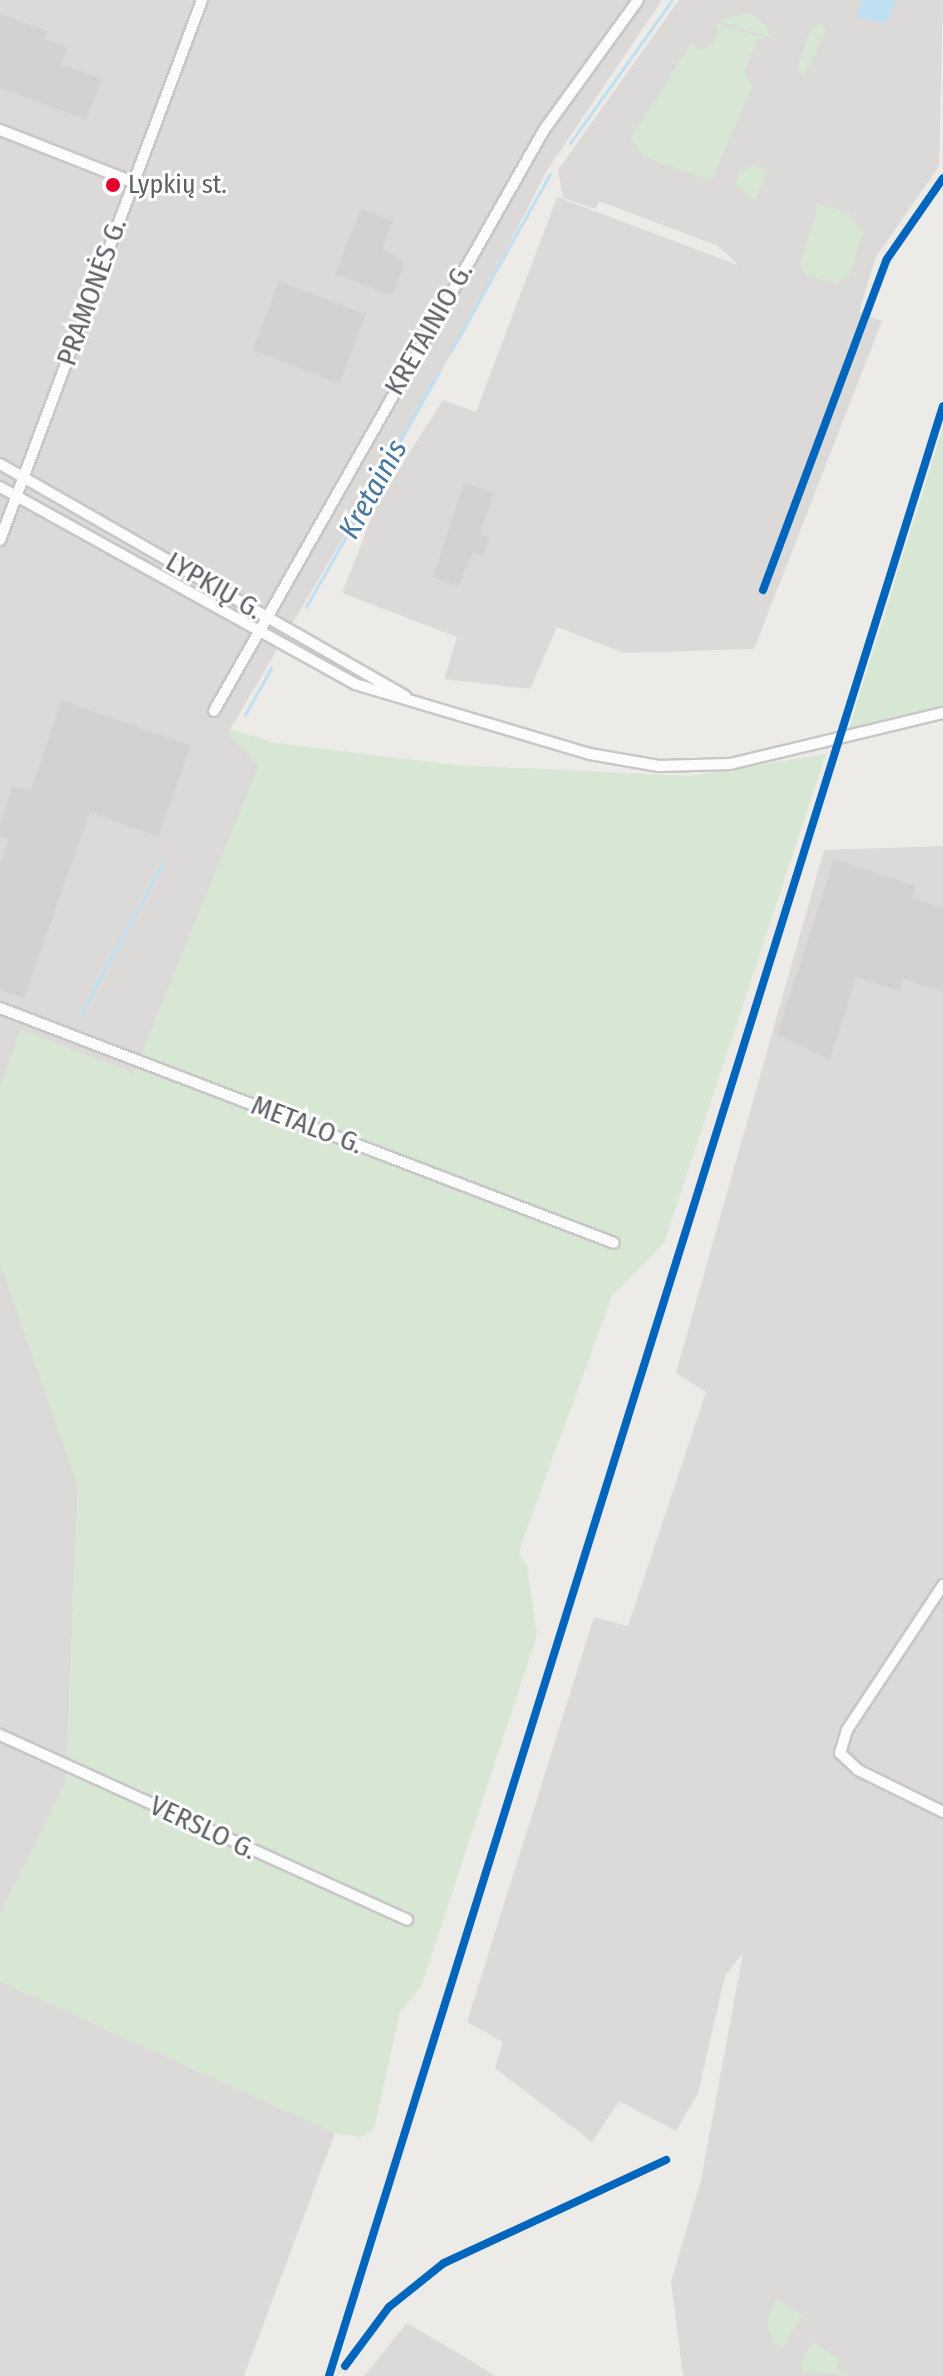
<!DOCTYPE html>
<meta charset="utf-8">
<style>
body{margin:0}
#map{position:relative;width:943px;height:2376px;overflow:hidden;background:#ecebe8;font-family:"Fira Sans Condensed",sans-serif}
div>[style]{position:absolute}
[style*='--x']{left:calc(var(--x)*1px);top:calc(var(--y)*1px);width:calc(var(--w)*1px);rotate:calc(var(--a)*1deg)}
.industrial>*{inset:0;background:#dcdad8}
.green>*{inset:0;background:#d7e7d4}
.water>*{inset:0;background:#bfe0f3}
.stream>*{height:3px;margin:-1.5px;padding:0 1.5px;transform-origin:1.5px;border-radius:1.5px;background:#bfe0f3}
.building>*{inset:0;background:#d3d2d1;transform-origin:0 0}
.roads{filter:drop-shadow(2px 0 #c7c7c7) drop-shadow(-2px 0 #c7c7c7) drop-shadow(0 2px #c7c7c7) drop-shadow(0 -2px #c7c7c7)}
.minor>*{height:10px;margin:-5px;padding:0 5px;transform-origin:5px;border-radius:5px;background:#fcfcfc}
.rail>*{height:6px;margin-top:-3px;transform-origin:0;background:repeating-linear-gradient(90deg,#fff 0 9px,#e3e2e2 0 18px);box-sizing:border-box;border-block:2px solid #e3e2e2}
.rail-1>*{height:8px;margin:-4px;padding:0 4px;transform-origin:4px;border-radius:4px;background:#0065bd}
.dots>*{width:22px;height:22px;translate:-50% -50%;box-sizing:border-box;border:4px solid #fff;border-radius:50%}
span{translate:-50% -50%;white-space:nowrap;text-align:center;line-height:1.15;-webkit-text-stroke:6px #fff;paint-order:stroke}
.bus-label{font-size:26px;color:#5d6165}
.left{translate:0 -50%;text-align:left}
.street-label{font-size:28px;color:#5d6165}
.water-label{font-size:30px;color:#4778a1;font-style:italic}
</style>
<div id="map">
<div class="industrial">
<div style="clip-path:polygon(0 0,662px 0,546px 172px,467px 327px,228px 733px,259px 765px,134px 1074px,21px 1030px,0 1088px)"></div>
<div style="clip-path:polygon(679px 0,943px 0,939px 166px,876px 257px,859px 312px,882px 321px,754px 649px,624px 653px,557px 627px,530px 689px,444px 679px,457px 637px,342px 593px,377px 504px,443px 400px,476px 412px,557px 197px,738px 265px,718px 246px,599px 201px,596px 209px,563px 198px,558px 170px)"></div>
<div style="clip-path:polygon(943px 846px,943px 2376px,683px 2376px,671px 2282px,701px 2180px,743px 1953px,725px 1976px,698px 2093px,676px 2131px,619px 2101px,592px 2142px,495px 2068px,503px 2042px,467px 2022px,594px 1617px,628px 1626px,706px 1392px,676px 1373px,824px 850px)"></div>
<div style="clip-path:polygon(0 1262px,78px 1485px,66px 1782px,0 1915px)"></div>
<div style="clip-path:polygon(0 1981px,335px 2133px,244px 2376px,0 2376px)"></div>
<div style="clip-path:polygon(407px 2323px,496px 2376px,364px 2376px)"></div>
</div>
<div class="green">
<div style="clip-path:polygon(750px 13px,766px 25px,770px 38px,718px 20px)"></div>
<div style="clip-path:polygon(715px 23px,769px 40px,757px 39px,744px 74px,752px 86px,711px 181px,642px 156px,631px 138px,690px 45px,702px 49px,712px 43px,718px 33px)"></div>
<div style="clip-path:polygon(821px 23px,826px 30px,804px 77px,797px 69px,811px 28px)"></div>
<div style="clip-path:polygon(755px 165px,767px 170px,755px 201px,736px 185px,740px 171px)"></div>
<div style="clip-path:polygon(819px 204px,848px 213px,863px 232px,850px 274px,837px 283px,806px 275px,800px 264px)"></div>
<div style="clip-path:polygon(943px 427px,943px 709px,846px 738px)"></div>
<div style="clip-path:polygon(231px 729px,276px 743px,455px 765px,690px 776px,826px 754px,664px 1243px,612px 1296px,527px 1528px,519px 1554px,527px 1566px,537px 1635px,421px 1987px,400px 2012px,374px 2129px,362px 2137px,335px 2133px,0 1981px,0 1915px,66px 1782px,78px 1485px,0 1262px,0 1088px,21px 1030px,134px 1074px,259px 765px,228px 734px)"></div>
<div style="clip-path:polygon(776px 2298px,802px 2315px,783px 2348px,774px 2343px,767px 2323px)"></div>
<div style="clip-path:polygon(813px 2342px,840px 2359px,835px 2368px,850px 2376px,803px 2371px,801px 2363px)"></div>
</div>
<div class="water">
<div style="clip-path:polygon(863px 0,895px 0,887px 24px,857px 17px)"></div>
</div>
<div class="stream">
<div style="--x:570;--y:143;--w:176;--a:-54.5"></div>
<div style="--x:451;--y:351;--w:203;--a:-60.8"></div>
<div style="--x:306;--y:607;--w:270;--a:-60.5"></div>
<div style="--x:245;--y:715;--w:54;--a:-61"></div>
<div style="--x:81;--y:1013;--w:171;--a:-61.3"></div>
</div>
<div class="building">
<div style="clip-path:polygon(0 14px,47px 31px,44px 39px,68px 48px,61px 64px,102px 79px,86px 120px,0 88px)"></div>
<div style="clip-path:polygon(361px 208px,393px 221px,382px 248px,405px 263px,392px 296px,335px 274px)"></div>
<div style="left:279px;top:281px;width:93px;height:74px;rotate:21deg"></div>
<div style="clip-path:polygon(464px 482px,494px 493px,480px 534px,489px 538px,482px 556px,473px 553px,458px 586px,433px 577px)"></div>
<div style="clip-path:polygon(62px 700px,191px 746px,158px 837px,90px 812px,24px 998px,0 990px,0 864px,9px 839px,0 836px,0 823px,13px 786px,30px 791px)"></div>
<div style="clip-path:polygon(834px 859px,916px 886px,912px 898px,943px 908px,943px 992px,903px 979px,899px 991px,856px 977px,830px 1059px,777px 1035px)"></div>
</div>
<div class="roads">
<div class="minor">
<div style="--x:0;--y:130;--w:143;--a:21.4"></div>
<div style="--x:0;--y:464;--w:467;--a:29.8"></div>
<div style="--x:0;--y:487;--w:406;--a:29"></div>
<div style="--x:355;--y:684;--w:245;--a:16.6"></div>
<div style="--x:590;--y:754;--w:70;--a:9.9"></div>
<div style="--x:659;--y:766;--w:71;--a:-1.6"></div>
<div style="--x:730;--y:764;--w:219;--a:-13.5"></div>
<div style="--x:0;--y:540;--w:577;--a:-69.49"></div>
<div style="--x:214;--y:711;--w:668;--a:-60.4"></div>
<div style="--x:544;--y:130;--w:160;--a:-54.1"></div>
<div style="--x:0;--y:1008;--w:657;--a:20.94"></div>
<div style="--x:943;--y:1585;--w:174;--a:123.5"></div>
<div style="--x:847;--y:1730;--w:24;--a:107"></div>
<div style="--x:840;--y:1753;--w:25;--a:43"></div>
<div style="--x:858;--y:1770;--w:95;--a:26.3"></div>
<div style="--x:0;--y:1735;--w:447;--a:24.4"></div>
</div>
</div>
<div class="rail">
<div style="--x:853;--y:353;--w:115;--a:-69"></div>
<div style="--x:894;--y:246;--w:84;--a:-54.2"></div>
<div style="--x:763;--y:590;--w:126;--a:-69.1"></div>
<div style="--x:340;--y:2376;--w:70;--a:-56.1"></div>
<div style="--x:379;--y:2318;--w:76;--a:-41.3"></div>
<div style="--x:436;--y:2268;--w:254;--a:-25.2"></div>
</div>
<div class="rail-1">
<div style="--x:763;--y:590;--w:353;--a:-69.5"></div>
<div style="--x:887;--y:259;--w:98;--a:-55.3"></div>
<div style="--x:345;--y:2366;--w:74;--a:-53.3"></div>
<div style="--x:389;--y:2307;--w:70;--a:-38.7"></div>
<div style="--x:444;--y:2263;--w:245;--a:-24.9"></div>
<div style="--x:329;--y:2376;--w:2063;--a:-72.69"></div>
</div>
<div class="dots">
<div style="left:113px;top:185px;background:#e4002b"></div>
</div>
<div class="bus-label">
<span class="left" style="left:128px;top:185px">Lypkių st.</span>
</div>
<div class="street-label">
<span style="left:92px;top:292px;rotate:-70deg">PRAMONĖS G.</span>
<span style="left:429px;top:329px;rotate:-60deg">KRETAINIO G.</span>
<span style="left:214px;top:586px;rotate:30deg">LYPKIŲ G.</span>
<span style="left:307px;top:1125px;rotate:21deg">METALO G.</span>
<span style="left:203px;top:1828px;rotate:25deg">VERSLO G.</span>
</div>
<div class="water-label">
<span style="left:373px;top:489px;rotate:-61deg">Kretainis</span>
</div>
</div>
